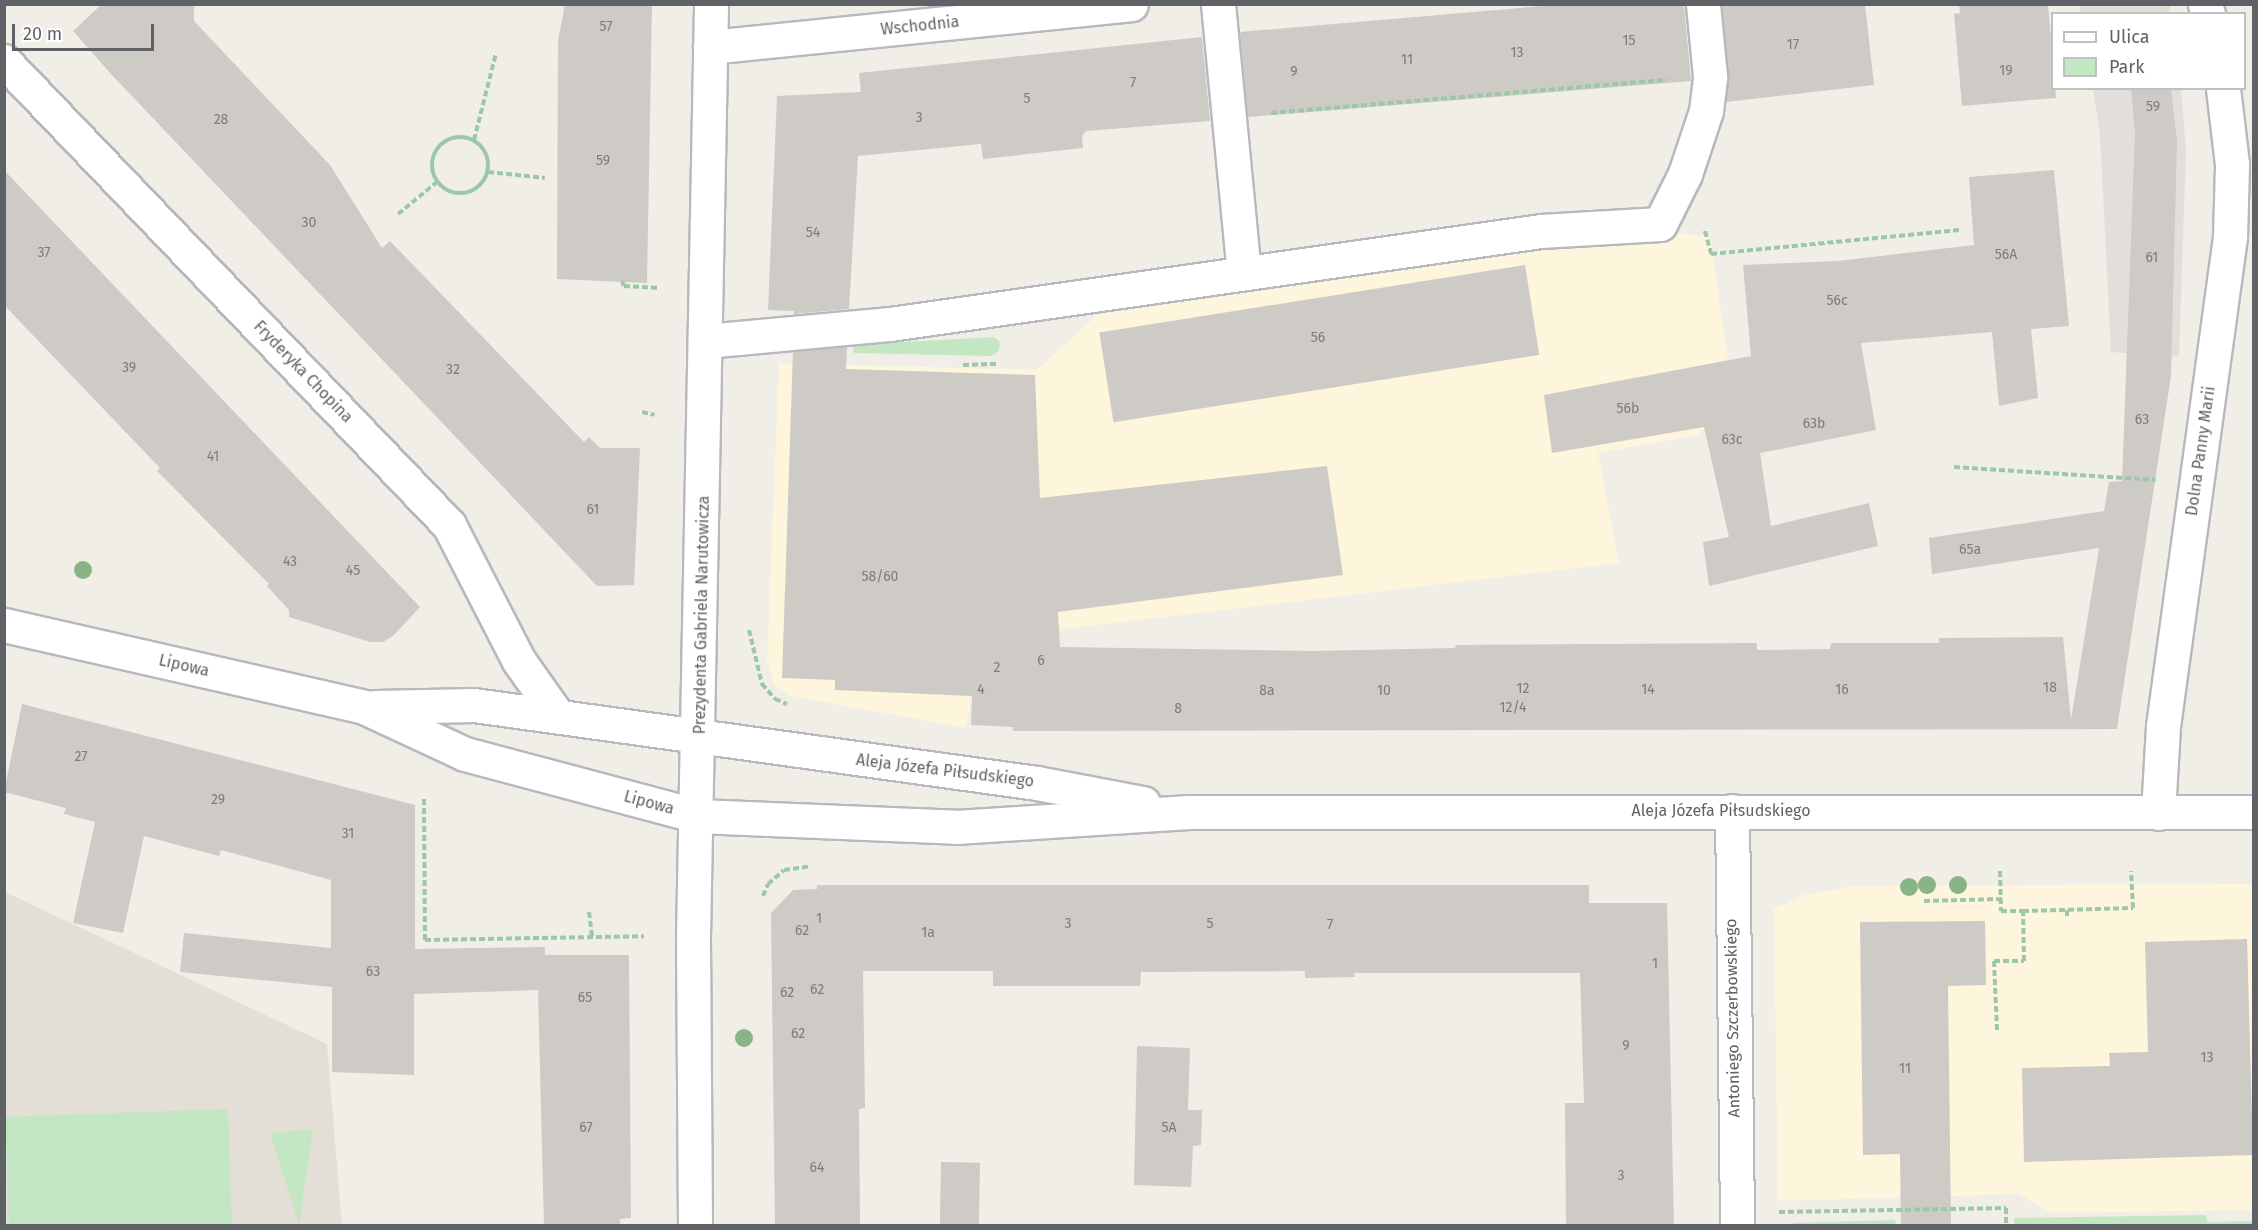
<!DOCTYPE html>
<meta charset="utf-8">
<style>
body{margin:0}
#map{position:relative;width:2258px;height:1230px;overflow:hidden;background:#f0eee6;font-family:"Fira Sans",sans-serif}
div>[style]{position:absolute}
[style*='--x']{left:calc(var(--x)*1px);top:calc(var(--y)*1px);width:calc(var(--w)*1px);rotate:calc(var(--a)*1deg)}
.commercial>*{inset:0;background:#fef5dd}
.industrial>*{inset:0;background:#e2dfda;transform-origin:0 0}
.education>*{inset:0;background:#e3dfd7}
.green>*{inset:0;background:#c4e7c3;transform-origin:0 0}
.building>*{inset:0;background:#cecac5;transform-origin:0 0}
.path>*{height:4px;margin-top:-2px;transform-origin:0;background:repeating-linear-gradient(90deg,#9cc8a8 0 6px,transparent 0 9px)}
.path>.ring{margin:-2px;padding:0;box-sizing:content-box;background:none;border:4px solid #9cc8a8;border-radius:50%}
.roads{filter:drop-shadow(2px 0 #b6b9bd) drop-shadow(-2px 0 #b6b9bd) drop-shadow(0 2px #b6b9bd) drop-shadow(0 -2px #b6b9bd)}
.minor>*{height:33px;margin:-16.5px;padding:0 16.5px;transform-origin:16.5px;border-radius:16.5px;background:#fff}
.trees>*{width:18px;height:18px;margin:-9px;border-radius:50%;background:#89b586}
span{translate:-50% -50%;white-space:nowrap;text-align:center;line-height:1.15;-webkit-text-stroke:5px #fff;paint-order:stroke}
.number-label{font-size:14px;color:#7a7c7e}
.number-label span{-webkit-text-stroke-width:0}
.street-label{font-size:16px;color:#5e6267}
.frame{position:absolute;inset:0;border:6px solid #5e6267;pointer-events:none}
.legend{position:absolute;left:2051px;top:12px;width:195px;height:78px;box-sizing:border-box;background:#fff;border:2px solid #bfc0c2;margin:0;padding:8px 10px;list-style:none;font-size:18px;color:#5e6267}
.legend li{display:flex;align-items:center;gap:12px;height:30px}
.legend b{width:30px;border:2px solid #bfc0c2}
.scale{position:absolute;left:12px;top:24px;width:142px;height:27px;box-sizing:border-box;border:3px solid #5e6267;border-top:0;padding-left:8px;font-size:18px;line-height:21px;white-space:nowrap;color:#5e6267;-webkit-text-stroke:4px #fff;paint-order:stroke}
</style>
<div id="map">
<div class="commercial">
<div style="clip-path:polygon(1664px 232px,1710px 237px,1728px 359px,1717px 362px,1724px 417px,1704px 427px,1698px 435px,1598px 453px,1619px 563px,1021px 634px,972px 696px,966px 728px,791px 696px,774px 684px,767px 661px,779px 363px,1037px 370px,1098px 314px)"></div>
<div style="clip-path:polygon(2253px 884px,2253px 1210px,2052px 1213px,2019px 1194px,1778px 1201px,1774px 909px,1804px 895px,1853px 886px)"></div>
</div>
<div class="industrial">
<div style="left:2080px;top:5px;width:90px;height:8px"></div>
<div style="clip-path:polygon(2093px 89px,2181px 89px,2186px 152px,2179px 357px,2111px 352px,2100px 135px)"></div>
</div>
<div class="education">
<div style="clip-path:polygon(5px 892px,327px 1044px,342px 1225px,5px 1226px)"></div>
</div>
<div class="green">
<div style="clip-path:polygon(994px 337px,1000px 342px,999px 351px,991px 356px,854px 353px,853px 345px)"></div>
<div style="left:228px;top:1109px;width:116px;height:223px;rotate:88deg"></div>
<div style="clip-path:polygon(313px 1129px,299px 1225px,270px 1133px)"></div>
<div style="clip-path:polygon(2206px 1215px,2207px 1222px,2253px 1221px,2253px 1225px,2014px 1225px,2014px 1218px)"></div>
<div style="clip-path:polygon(1895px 1220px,1896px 1225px,1793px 1225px,1793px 1223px)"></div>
</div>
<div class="building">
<div style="clip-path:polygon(102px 4px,194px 4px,194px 21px,330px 165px,382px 248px,390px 241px,584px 442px,589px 437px,600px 448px,640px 448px,634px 585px,597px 586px,112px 75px,73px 31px)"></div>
<div style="clip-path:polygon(565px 4px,652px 4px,647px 283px,557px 279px,558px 41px)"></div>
<div style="clip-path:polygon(1566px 4px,1684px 5px,1691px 81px,1248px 117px,1240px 32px)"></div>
<div style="clip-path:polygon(1722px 4px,1865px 4px,1874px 85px,1726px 102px,1729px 74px)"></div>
<div style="clip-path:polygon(1959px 4px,2048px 4px,2056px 98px,1962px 106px,1954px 14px,1960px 13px)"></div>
<div style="clip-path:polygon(1202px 37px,1210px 121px,1086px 131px,1082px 136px,1083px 148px,983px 159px,981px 144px,858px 156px,849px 309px,794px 314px,794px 311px,768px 310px,777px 96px,861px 92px,859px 73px)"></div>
<div style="clip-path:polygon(2131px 88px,2171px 88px,2177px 142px,2171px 376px,2117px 729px,1013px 731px,1013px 727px,971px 725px,972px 696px,835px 690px,835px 680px,782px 678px,793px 352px,847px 347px,846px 369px,1035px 375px,1040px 498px,1327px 466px,1343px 575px,1058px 612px,1060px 647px,1312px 651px,1455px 648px,1456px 645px,1757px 643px,1757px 650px,1830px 649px,1831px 643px,1939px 643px,1939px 638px,2063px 637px,2071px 720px,2099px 548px,1932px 574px,1929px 538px,2104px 511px,2109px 482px,2122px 481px,2135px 133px)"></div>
<div style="clip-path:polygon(4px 170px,420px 607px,393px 636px,383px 642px,370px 642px,289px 617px,289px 610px,267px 586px,269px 584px,157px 471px,160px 468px,4px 305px)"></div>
<div style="clip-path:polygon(2054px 170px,2069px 326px,2031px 329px,2038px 398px,1999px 406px,1992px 332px,1861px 343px,1876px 430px,1760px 453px,1771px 526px,1869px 503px,1878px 546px,1709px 586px,1703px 542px,1729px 537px,1704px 427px,1552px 453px,1544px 395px,1751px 356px,1743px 265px,1838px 261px,1974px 245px,1969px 177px)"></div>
<div style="left:1525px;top:265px;width:91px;height:431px;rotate:81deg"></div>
<div style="clip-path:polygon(22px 704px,415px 805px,415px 949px,545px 947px,545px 955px,629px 955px,631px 1218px,620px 1219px,620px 1226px,544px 1226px,538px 990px,414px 994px,414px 1075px,332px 1072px,332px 987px,180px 972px,184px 933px,331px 948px,331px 880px,221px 850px,219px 856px,144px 836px,123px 933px,73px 923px,95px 822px,64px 814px,66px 808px,4px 792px)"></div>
<div style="clip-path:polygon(817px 885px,1589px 885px,1589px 903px,1667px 903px,1674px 1226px,1566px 1226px,1565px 1103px,1584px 1103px,1580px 973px,1354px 973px,1355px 977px,1305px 978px,1305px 971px,1141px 972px,1140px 986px,993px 986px,993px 971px,863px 971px,865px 1108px,859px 1109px,860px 1226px,775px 1226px,771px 913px,793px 890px,817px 889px)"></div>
<div style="clip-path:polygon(1985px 921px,1986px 985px,1948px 986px,1951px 1226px,1901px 1226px,1900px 1154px,1863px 1155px,1860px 922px)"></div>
<div style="clip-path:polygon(2247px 939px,2253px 1155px,2024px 1162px,2022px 1068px,2110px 1066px,2109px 1053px,2148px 1052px,2145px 942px)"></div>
<div style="clip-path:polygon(1137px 1046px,1190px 1048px,1188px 1110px,1202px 1110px,1201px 1145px,1193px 1146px,1191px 1187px,1134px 1185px)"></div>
<div style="left:941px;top:1162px;width:39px;height:64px;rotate:1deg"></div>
</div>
<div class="path">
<div style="--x:1271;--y:113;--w:397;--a:-4.8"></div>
<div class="ring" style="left:432px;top:137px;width:52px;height:52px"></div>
<div style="--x:474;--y:140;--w:90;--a:-75.8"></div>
<div style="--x:488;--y:172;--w:57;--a:6"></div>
<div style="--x:398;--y:214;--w:50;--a:-39.4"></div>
<div style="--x:1705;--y:231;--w:24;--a:75"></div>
<div style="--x:1711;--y:254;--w:252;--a:-5.5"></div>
<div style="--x:622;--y:281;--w:5;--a:68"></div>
<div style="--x:624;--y:286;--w:36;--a:3"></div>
<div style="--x:963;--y:365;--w:35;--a:-2"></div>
<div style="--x:642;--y:412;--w:13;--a:13"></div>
<div style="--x:1954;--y:467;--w:202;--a:3.7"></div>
<div style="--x:749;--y:630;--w:56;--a:76.5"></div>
<div style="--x:762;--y:684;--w:20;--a:49"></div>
<div style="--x:775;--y:699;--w:13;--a:23"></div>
<div style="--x:424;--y:799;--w:141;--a:89.6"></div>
<div style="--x:425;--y:940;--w:219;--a:-1"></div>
<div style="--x:2000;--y:871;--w:40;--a:88.6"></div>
<div style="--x:2001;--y:911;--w:22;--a:0"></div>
<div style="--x:2023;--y:911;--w:110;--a:-1.6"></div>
<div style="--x:2133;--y:908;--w:37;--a:-93"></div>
<div style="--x:763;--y:896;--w:13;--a:-67"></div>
<div style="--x:768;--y:884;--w:21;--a:-41"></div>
<div style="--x:784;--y:870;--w:27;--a:-8"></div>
<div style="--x:1924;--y:901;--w:78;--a:-1.5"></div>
<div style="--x:2067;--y:910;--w:8;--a:90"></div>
<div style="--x:589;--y:912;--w:25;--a:83"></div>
<div style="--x:1997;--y:1030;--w:69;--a:-92.5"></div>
<div style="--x:1994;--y:961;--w:30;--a:0"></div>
<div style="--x:2024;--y:961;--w:50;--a:-91.1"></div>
<div style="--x:1779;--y:1212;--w:227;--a:-1"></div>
<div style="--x:2006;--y:1208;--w:18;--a:90"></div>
</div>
<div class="roads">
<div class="minor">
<div style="--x:1218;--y:4;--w:269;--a:84.5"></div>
<div style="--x:2205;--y:4;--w:10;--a:73"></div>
<div style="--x:710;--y:47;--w:423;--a:-5.8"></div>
<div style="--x:4;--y:61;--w:643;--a:46.2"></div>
<div style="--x:449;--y:525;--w:153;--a:62.8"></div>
<div style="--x:519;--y:661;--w:67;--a:54.7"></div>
<div style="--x:706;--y:341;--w:185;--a:-5.3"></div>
<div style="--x:890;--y:324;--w:658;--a:-8.13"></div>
<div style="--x:1541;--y:231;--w:119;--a:-3.4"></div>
<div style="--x:1660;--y:224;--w:56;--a:-63.4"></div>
<div style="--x:1685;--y:174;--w:66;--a:-71.6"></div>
<div style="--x:1706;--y:111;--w:35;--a:-83"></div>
<div style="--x:1710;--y:76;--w:72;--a:-95.6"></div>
<div style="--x:4;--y:625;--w:369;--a:12.8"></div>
<div style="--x:364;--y:707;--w:111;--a:25"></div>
<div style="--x:465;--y:754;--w:241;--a:14.9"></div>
<div style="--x:698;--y:816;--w:258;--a:2.4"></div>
<div style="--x:956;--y:827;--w:233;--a:-3.7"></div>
<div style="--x:1189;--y:812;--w:1065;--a:0"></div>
<div style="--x:374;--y:707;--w:100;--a:-1.1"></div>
<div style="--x:474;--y:705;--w:568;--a:7.89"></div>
<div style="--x:1037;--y:783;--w:108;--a:10.7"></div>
<div style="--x:1732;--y:811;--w:415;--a:89.3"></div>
<div style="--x:2158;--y:813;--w:87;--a:-86.7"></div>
<div style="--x:2163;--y:726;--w:494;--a:-82.2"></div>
<div style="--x:2230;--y:237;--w:73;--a:-88.4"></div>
<div style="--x:2232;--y:164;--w:77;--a:-96.8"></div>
<div style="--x:695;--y:1226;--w:290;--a:-90.4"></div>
<div style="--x:693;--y:936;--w:932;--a:-88.89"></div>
</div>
</div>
<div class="trees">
<div style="left:83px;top:570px"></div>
<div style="left:1927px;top:885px"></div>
<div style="left:1958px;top:885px"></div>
<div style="left:1909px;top:887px"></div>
<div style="left:744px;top:1038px"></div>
</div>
<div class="number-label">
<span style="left:606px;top:27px">57</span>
<span style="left:1629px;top:41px">15</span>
<span style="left:1793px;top:45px">17</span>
<span style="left:1517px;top:53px">13</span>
<span style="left:1407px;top:60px">11</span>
<span style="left:2006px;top:71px">19</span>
<span style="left:1294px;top:72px">9</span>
<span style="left:1133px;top:83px">7</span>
<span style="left:1027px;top:99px">5</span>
<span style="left:2153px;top:107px">59</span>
<span style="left:919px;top:118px">3</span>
<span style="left:221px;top:120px">28</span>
<span style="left:603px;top:161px">59</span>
<span style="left:309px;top:223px">30</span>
<span style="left:813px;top:233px">54</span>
<span style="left:44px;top:253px">37</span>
<span style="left:2006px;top:255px">56A</span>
<span style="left:2152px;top:258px">61</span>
<span style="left:1837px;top:301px">56c</span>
<span style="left:1318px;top:338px">56</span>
<span style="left:129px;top:368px">39</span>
<span style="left:453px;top:370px">32</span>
<span style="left:1628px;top:409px">56b</span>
<span style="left:2142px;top:420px">63</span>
<span style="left:1814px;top:424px">63b</span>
<span style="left:1732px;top:440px">63c</span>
<span style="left:213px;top:457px">41</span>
<span style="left:593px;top:510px">61</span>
<span style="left:1970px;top:550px">65a</span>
<span style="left:290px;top:562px">43</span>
<span style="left:353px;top:571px">45</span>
<span style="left:880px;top:577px">58/60</span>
<span style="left:1041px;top:661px">6</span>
<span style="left:997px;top:668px">2</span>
<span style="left:2050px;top:688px">18</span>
<span style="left:1523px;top:689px">12</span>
<span style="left:981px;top:690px">4</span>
<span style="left:1648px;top:690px">14</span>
<span style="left:1842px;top:690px">16</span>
<span style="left:1267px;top:691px">8a</span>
<span style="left:1384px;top:691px">10</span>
<span style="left:1513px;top:708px">12/4</span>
<span style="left:1178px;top:709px">8</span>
<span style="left:81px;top:757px">27</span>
<span style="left:218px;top:800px">29</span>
<span style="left:348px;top:834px">31</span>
<span style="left:819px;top:919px">1</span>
<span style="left:1068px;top:924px">3</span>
<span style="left:1210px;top:924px">5</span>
<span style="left:1330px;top:925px">7</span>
<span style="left:802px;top:931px">62</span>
<span style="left:928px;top:933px">1a</span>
<span style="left:1655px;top:964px">1</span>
<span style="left:373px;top:972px">63</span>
<span style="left:817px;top:990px">62</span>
<span style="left:787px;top:993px">62</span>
<span style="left:585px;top:998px">65</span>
<span style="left:798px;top:1034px">62</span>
<span style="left:1626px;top:1046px">9</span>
<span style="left:2207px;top:1058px">13</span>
<span style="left:1905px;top:1069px">11</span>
<span style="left:586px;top:1128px">67</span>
<span style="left:1169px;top:1128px">5A</span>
<span style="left:817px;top:1168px">64</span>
<span style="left:1621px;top:1176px">3</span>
</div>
<div class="street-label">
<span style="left:920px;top:26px;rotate:-6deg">Wschodnia</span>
<span style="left:303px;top:372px;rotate:46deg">Fryderyka Chopina</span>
<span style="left:2201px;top:451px;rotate:-82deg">Dolna Panny Marii</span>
<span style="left:702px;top:615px;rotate:-89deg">Prezydenta Gabriela Narutowicza</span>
<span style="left:184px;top:666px;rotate:13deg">Lipowa</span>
<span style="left:945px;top:771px;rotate:7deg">Aleja Józefa Piłsudskiego</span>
<span style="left:649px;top:803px;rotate:15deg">Lipowa</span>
<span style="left:1721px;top:811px">Aleja Józefa Piłsudskiego</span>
<span style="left:1733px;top:1018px;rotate:-91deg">Antoniego Szczerbowskiego</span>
</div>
<div class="frame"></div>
<ul class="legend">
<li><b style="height:8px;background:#fff"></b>Ulica</li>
<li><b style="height:16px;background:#c4e7c3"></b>Park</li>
</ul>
<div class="scale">20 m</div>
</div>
